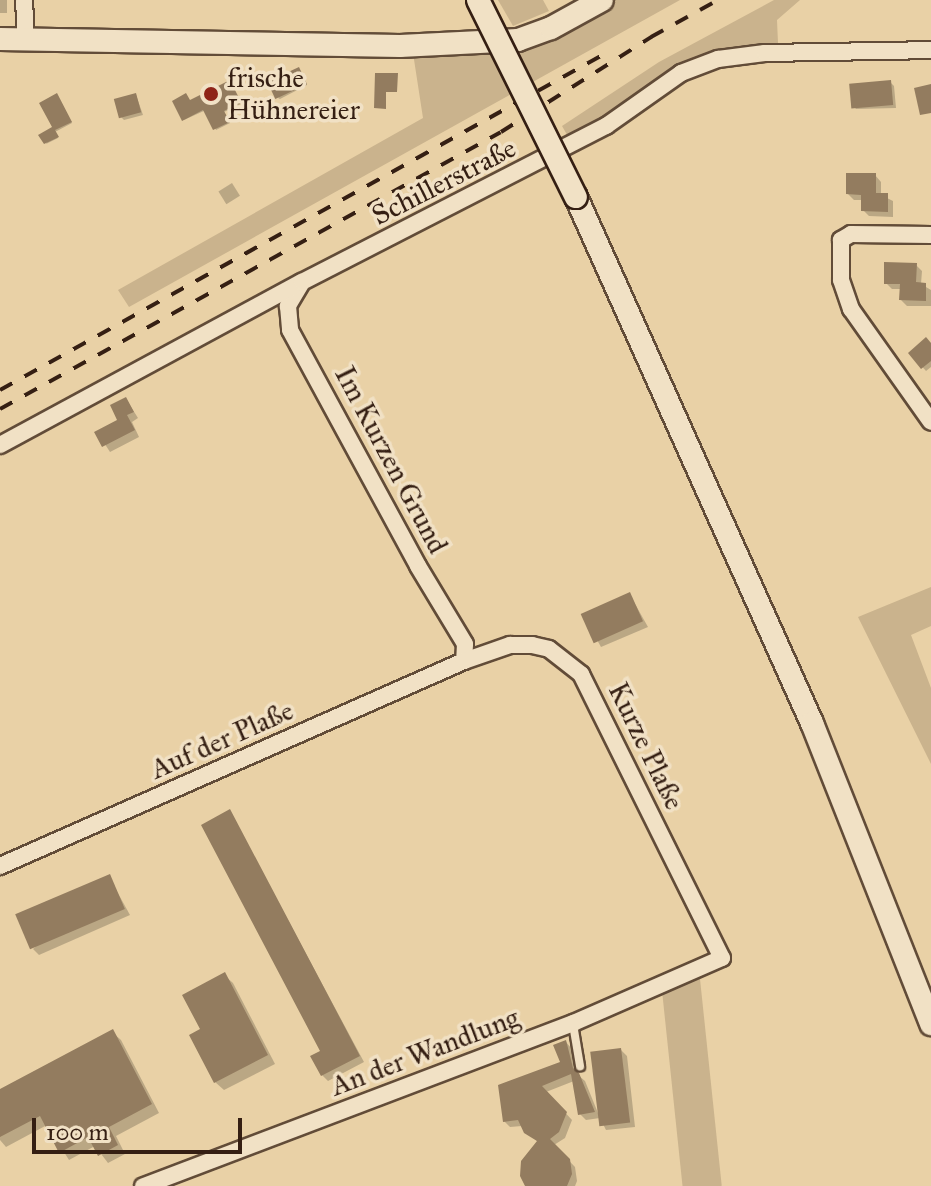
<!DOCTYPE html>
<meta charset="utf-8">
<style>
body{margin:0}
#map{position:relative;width:931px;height:1186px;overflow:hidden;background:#e9d1a6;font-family:"IM FELL Great Primer",serif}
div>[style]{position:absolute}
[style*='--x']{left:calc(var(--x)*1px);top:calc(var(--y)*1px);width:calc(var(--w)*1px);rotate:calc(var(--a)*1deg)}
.green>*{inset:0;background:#cab38d;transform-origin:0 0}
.shadow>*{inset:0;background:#0003;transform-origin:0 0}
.building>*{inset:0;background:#937c5f;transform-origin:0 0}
.roads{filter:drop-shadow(2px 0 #624c38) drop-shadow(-2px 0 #624c38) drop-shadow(0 2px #624c38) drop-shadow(0 -2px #624c38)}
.lane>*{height:8px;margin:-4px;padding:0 4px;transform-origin:4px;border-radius:4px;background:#f1e1c5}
.street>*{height:16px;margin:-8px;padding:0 8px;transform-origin:8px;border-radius:8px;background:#f1e1c5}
.secondary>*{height:22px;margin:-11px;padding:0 11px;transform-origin:11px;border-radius:11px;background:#f1e1c5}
.rail>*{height:4px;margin-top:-2px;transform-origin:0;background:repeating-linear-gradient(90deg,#351f13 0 14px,transparent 0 28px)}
.bridges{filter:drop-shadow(2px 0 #351f13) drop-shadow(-2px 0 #351f13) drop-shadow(0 2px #351f13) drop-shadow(0 -2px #351f13)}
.secondary-bridge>*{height:22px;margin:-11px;padding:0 11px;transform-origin:11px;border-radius:11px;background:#f1e1c5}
.dots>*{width:22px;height:22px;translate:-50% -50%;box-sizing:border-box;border:4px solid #f1e1c5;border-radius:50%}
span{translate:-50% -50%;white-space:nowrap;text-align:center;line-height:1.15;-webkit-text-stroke:7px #f1e1c5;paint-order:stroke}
.poi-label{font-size:28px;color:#351f13}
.left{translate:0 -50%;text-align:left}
.street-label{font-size:28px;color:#351f13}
.scale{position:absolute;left:32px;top:1118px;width:210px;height:36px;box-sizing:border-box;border:4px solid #351f13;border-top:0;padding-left:10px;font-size:24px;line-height:28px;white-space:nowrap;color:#351f13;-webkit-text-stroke:6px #f1e1c5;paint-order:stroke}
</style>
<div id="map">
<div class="green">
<div style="clip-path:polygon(498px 0,543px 0,549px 11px,513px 26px)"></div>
<div style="clip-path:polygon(612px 0,680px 0,129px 307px,118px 290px,423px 118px,413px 53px,470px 54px,525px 44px)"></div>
<div style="clip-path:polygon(774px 0,800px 0,777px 20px,778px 43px,688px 61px,570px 140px,562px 126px,659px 62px)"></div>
<div style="clip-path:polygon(931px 587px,931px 626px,911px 635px,931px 688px,931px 764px,858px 617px)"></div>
<div style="left:700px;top:979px;width:208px;height:39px;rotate:84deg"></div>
</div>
<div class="shadow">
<div style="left:0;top:0;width:7px;height:13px"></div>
<div style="clip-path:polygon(300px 70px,307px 85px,280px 99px,278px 98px)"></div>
<div style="clip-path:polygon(890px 82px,894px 86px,896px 108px,856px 109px,853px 105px)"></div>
<div style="clip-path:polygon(231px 84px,241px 104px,224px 112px,230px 123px,216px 130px,206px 110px,184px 120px,190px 103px)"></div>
<div style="clip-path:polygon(136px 95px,143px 115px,124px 120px,120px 116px)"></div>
<div style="clip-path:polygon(58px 97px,72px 123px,55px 132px,58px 138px,46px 144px,54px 128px)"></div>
<div style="clip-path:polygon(875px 175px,881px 182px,881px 195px,893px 201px,893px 217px,869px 216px,863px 210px,863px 200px,854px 200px,848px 194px)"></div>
<div style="left:232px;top:183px;width:15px;height:16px;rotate:58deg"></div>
<div style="clip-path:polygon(916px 265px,922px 271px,921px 284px,931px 290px,931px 306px,907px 306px,901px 300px,901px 289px,892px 289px,886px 283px)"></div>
<div style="clip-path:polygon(931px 346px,931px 367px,926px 371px,910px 353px)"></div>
<div style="clip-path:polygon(126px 399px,138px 418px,132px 422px,139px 437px,110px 452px,97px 432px,120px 421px)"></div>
<div style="clip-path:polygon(630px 595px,648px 627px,601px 647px,583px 615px)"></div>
<div style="clip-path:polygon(230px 812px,364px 1062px,328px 1081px,322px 1075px,323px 1052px)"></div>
<div style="clip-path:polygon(109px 877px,130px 915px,39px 955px,33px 949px)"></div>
<div style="clip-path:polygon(224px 975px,233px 983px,275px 1064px,224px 1090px,215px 1082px)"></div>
<div style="clip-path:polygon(112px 1032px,121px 1040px,159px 1113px,116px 1136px,125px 1154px,108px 1163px,95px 1146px,69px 1160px,47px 1125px,6px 1147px,0 1140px,0 1091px)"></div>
<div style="clip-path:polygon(566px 1042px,571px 1048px,578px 1075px,585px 1081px,598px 1113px,621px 1050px,627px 1056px,635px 1127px,606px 1130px,600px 1118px,586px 1120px,580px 1114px,574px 1081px,546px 1092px,572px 1120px,565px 1138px,554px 1145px,575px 1167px,577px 1181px,575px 1186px,527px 1186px,538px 1142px,522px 1126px,510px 1127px,504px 1121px,562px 1063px)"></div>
</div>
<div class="building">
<div style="left:299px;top:67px;width:19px;height:35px;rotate:65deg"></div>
<div style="clip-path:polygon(375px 73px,398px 73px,397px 92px,386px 92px,386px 109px,374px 108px)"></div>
<div style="clip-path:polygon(230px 80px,241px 102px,224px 111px,230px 122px,213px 130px,203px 110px,182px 121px,172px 101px,186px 93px,190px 100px)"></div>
<div style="left:891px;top:80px;width:25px;height:42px;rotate:85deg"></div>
<div style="clip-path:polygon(931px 84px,931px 113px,920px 115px,914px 88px)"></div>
<div style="clip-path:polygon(57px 93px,72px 122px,55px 130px,59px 137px,44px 144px,38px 135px,52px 127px,39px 103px)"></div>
<div style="left:136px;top:93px;width:20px;height:23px;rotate:75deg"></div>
<div style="clip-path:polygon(846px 173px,876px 173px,876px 193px,888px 193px,888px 212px,861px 211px,861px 195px,846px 194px)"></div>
<div style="clip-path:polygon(884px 262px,917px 263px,916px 282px,926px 283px,926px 301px,899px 300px,900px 284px,884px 284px)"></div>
<div style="clip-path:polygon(926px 337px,931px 343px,931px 361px,921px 369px,908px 353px)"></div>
<div style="clip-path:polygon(126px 397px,134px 412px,127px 415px,135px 430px,102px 447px,94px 432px,117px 420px,110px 405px)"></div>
<div style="left:630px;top:592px;width:32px;height:54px;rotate:66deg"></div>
<div style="clip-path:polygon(230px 809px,360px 1056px,321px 1076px,310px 1056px,320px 1051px,201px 825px)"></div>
<div style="left:110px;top:874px;width:38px;height:103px;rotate:67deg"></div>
<div style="clip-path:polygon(225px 972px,268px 1055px,214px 1083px,189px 1035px,200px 1029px,182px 995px)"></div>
<div style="clip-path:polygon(113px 1029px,152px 1104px,109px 1127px,118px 1145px,98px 1156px,88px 1137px,59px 1153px,40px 1116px,0 1137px,0 1089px)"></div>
<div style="clip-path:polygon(566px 1040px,573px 1068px,579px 1073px,595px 1112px,578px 1115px,571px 1074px,542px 1086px,567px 1112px,559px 1132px,550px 1139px,570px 1159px,572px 1174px,567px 1186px,525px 1186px,520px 1176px,521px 1161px,537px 1141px,524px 1133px,518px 1120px,503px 1122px,498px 1085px,560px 1062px,553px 1045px)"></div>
<div style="left:621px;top:1048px;width:75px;height:31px;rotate:83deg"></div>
</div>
<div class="roads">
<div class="lane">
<div style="--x:573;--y:1024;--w:43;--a:80.5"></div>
</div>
<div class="street">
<div style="--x:24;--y:0;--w:40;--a:87.1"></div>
<div style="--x:931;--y:235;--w:80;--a:-179.3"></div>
<div style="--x:851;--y:234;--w:12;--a:149"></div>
<div style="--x:841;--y:240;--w:40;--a:90"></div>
<div style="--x:841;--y:280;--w:31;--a:71"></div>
<div style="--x:851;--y:309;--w:138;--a:54.7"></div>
<div style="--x:301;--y:284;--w:26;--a:121"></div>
<div style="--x:288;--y:306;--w:24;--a:85"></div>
<div style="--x:290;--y:330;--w:268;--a:61.5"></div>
<div style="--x:418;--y:566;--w:91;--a:58.9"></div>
<div style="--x:465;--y:644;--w:17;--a:93"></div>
<div style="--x:0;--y:445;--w:343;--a:-28.4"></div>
<div style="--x:302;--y:282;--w:342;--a:-27.2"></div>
<div style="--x:606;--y:126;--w:92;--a:-35.2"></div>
<div style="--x:681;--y:73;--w:40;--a:-21"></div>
<div style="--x:718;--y:59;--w:47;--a:-7.3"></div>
<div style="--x:765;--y:53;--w:166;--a:-1"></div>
<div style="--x:0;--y:866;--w:507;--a:-23.84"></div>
<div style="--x:464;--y:661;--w:49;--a:-19.2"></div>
<div style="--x:510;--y:645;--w:22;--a:0"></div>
<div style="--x:532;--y:645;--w:17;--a:13"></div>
<div style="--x:549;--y:649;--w:41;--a:38"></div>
<div style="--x:581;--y:674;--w:317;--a:63.6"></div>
<div style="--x:722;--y:958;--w:163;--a:156.4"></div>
<div style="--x:573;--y:1023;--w:460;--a:159.2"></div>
</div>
<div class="secondary">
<div style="--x:0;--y:39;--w:400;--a:1"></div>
<div style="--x:400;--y:46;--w:118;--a:-2.9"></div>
<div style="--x:518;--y:40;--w:35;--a:-20"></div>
<div style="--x:551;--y:28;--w:58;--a:-28.8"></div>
<div style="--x:576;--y:197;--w:577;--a:65.84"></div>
<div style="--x:812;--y:723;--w:324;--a:68.4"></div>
</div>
</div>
<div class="rail">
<div style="--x:0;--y:390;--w:693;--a:-29.08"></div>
<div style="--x:0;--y:409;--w:572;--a:-28.94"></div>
<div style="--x:501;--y:132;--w:178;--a:-32.3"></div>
<div style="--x:651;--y:37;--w:77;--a:-28.9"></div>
</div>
<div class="bridges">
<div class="secondary-bridge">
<div style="--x:478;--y:0;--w:220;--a:63.6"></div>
</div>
</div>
<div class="dots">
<div style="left:211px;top:94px;background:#8f2418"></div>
</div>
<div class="poi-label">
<span class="left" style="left:227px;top:94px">frische<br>Hühnereier</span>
</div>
<div class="street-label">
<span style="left:444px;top:182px;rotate:-27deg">Schillerstraße</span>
<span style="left:391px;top:460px;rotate:62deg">Im Kurzen Grund</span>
<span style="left:222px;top:740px;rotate:-24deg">Auf der Plaße</span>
<span style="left:646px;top:746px;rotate:64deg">Kurze Plaße</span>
<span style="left:425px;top:1052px;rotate:-21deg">An der Wandlung</span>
</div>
<div class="scale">100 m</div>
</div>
